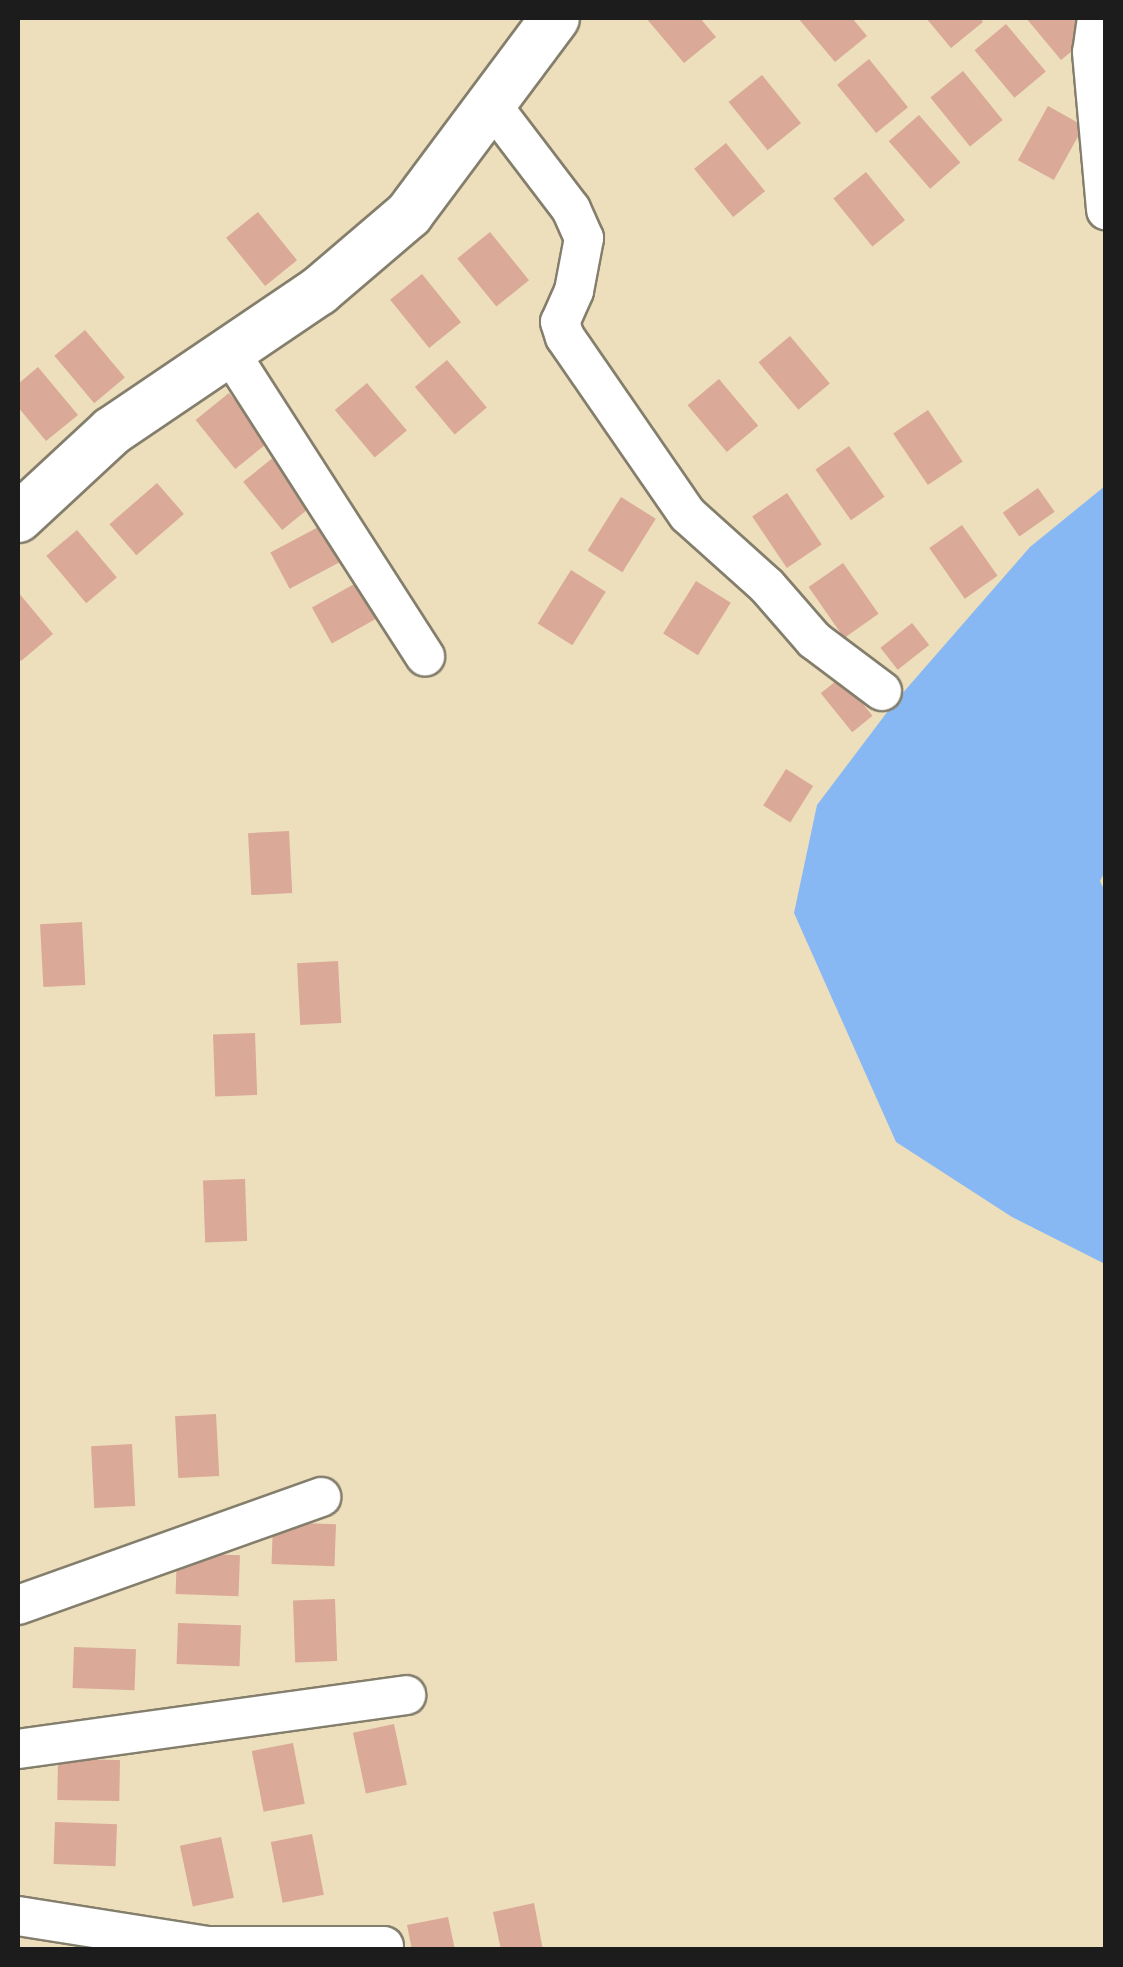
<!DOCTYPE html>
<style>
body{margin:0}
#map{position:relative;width:1123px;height:1967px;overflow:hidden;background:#eddfbc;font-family:"Gentium Book Plus",serif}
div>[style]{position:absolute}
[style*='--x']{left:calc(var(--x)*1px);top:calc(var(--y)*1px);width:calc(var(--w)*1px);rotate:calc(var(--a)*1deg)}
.water>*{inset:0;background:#88b8f3}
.building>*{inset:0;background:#daa998;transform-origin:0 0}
.roads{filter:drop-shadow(2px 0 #847e6c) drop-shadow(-2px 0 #847e6c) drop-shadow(0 2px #847e6c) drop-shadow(0 -2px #847e6c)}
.minor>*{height:38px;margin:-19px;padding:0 19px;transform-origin:19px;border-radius:19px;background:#fff}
.tertiary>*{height:48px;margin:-24px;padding:0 24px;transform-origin:24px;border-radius:24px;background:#fff}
span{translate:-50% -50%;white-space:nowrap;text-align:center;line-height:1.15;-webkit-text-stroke:10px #fcf5e5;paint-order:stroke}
.frame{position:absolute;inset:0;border:20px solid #1c1c1c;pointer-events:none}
</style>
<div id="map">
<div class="water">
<div style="clip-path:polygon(1105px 486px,1106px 869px,1100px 881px,1106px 894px,1105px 1264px,1012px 1217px,896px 1142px,794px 913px,817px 805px,894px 703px,1030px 547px)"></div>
</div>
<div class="building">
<div style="clip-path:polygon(646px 18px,700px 18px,716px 37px,684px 63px)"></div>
<div style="clip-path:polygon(798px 18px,852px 18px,867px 36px,835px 62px)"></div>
<div style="clip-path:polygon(926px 18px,980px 18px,983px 22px,951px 48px)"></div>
<div style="clip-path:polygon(1026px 18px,1080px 18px,1093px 34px,1061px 60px)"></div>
<div style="left:1006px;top:24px;width:62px;height:41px;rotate:50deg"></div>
<div style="left:869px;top:59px;width:62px;height:41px;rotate:51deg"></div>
<div style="left:963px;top:71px;width:63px;height:42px;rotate:51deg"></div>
<div style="left:762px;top:75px;width:62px;height:43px;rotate:51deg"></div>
<div style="left:1048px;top:106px;width:41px;height:62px;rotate:29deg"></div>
<div style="left:919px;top:115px;width:63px;height:40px;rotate:49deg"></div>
<div style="left:726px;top:143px;width:62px;height:41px;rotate:51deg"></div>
<div style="left:866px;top:172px;width:62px;height:42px;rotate:51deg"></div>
<div style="left:258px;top:212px;width:62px;height:41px;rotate:51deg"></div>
<div style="left:490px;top:232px;width:62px;height:42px;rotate:51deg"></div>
<div style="left:422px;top:274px;width:62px;height:41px;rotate:51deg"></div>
<div style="left:85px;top:330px;width:62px;height:40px;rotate:50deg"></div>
<div style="left:790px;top:336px;width:62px;height:41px;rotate:50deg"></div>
<div style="left:447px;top:360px;width:62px;height:42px;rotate:50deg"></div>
<div style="clip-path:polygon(38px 367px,78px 415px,46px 441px,18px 407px,18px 384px)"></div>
<div style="left:719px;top:379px;width:61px;height:41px;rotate:50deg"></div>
<div style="left:367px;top:383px;width:62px;height:42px;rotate:50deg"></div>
<div style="left:229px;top:393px;width:63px;height:43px;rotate:51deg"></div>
<div style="left:928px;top:410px;width:62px;height:42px;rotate:56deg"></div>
<div style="left:849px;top:446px;width:62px;height:41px;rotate:55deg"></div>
<div style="left:275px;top:456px;width:62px;height:41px;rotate:51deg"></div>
<div style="left:157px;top:483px;width:41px;height:63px;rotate:49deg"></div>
<div style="left:1038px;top:488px;width:29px;height:43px;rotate:55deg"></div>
<div style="left:787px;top:493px;width:62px;height:42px;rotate:56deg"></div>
<div style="left:621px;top:497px;width:41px;height:63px;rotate:32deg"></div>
<div style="left:326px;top:523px;width:41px;height:63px;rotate:62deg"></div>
<div style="left:962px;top:525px;width:62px;height:40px;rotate:55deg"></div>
<div style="left:77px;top:530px;width:62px;height:40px;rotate:50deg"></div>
<div style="left:843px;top:563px;width:62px;height:42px;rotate:55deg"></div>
<div style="left:571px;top:570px;width:41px;height:63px;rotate:32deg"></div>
<div style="left:367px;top:577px;width:41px;height:63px;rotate:61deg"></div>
<div style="left:696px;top:581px;width:41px;height:62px;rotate:32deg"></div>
<div style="clip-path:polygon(18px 592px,53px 634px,21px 661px,18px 657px)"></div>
<div style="left:912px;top:623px;width:28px;height:40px;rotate:52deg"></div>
<div style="left:841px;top:677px;width:50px;height:26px;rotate:51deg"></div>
<div style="left:786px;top:769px;width:32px;height:43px;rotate:32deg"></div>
<div style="left:289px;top:831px;width:62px;height:41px;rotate:87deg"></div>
<div style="left:82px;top:922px;width:63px;height:42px;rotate:87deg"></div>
<div style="left:338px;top:961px;width:62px;height:41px;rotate:87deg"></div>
<div style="left:255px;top:1033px;width:62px;height:42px;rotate:88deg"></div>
<div style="left:245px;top:1179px;width:62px;height:42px;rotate:88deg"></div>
<div style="left:216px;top:1414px;width:62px;height:41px;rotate:87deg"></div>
<div style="left:132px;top:1444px;width:62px;height:41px;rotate:87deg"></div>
<div style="left:273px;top:1522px;width:63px;height:42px;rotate:2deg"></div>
<div style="left:177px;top:1553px;width:63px;height:41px;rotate:2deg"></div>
<div style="left:335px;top:1599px;width:62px;height:42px;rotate:88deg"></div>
<div style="left:178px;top:1623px;width:63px;height:41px;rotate:2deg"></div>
<div style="left:74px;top:1647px;width:62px;height:41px;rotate:2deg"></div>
<div style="left:394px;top:1724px;width:62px;height:42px;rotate:78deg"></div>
<div style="left:293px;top:1743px;width:62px;height:42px;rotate:79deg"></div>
<div style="left:58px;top:1759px;width:62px;height:41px;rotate:1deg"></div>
<div style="left:55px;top:1822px;width:62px;height:42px;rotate:2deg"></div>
<div style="left:312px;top:1834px;width:62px;height:42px;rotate:79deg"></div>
<div style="left:221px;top:1837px;width:62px;height:42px;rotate:78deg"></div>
<div style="clip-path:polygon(534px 1903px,543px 1950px,501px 1950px,493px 1912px)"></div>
<div style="clip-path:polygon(448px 1917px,455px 1950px,412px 1950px,407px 1925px)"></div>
</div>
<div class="roads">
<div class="minor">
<div style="--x:1097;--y:18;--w:34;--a:98"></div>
<div style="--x:1092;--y:52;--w:159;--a:84.9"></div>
<div style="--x:494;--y:108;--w:127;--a:52.7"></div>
<div style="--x:571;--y:209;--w:32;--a:66"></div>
<div style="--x:584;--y:238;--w:54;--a:100.7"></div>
<div style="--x:574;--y:291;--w:34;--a:114"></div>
<div style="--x:560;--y:322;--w:16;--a:72"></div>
<div style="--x:565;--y:337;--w:216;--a:55.4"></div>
<div style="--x:688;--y:515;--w:106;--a:41.9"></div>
<div style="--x:767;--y:586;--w:72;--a:49"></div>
<div style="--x:814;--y:640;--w:85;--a:36.9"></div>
<div style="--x:229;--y:351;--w:363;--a:57.3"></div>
<div style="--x:18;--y:1605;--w:322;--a:-19.6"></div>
<div style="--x:18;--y:1749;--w:392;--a:-7.9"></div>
<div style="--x:18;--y:1916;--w:192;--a:9"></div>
<div style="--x:208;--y:1946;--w:176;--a:0"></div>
</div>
<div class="tertiary">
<div style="--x:18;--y:518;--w:128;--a:-42.8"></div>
<div style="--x:112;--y:431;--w:250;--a:-34.1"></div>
<div style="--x:319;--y:291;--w:118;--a:-40.5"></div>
<div style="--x:409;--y:214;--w:244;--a:-53.3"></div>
</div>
</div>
<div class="frame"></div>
</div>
